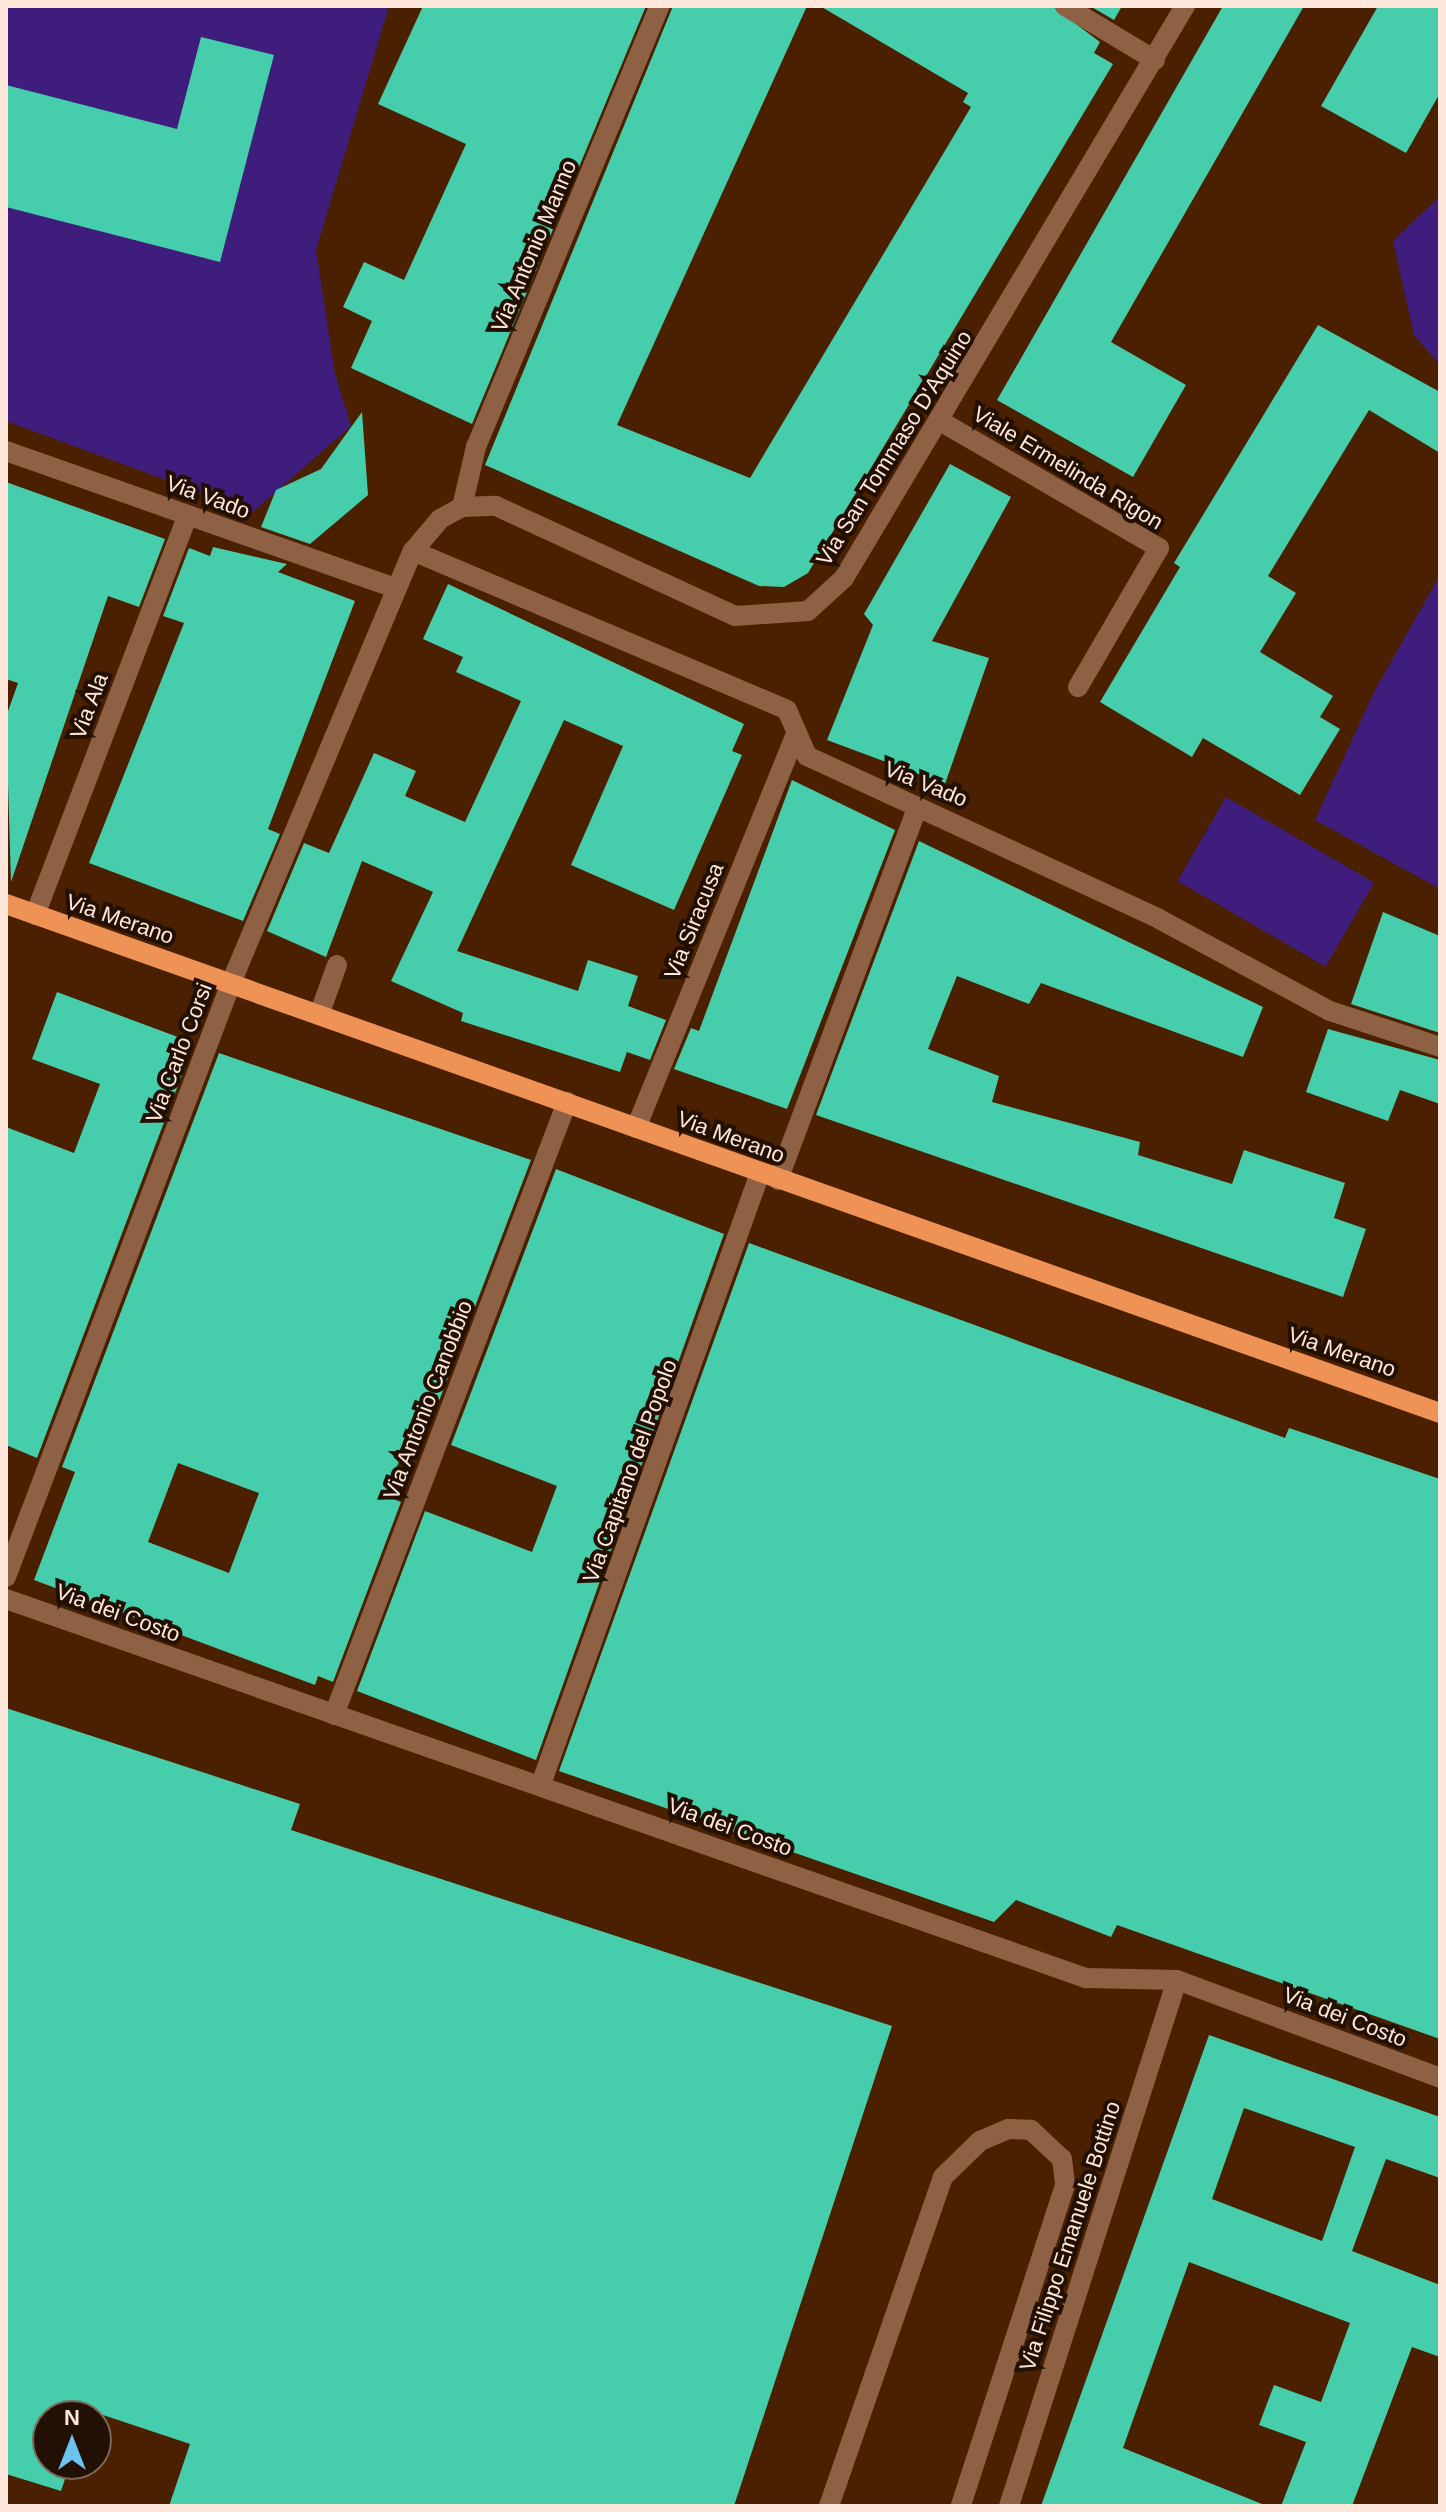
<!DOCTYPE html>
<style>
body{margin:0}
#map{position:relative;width:1446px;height:2512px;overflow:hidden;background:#4a2000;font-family:Helvetica,sans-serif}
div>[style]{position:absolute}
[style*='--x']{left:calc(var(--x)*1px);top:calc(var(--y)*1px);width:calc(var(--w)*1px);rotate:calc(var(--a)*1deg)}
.green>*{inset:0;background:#3e1d7c;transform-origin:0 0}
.building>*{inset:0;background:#46cdab}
.lane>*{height:20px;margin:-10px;padding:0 10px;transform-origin:10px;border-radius:10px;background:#8e6145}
.street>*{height:20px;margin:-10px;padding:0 10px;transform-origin:10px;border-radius:10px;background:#8e6145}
.primary>*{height:20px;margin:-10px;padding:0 10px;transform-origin:10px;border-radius:10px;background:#ee9255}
span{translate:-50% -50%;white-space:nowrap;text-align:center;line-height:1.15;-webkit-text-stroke:8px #231004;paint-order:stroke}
.street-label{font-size:22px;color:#fee7da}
.frame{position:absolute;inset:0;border:8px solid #fee7da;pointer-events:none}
.north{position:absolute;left:32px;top:2400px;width:80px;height:80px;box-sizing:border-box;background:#231004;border:2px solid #7b665a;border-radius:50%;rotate:0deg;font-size:22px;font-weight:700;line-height:32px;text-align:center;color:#fee7da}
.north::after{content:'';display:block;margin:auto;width:28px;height:36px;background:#6ac3f1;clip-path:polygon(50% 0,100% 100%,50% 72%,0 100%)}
</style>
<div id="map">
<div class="green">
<div style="clip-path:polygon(6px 6px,389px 6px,316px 250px,335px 374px,351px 426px,253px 512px,6px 421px)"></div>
<div style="clip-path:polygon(1440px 196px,1440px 365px,1414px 335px,1393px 241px)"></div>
<div style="clip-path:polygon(1440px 575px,1440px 889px,1315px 820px,1375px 690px)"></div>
<div style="left:1226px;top:797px;width:171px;height:97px;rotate:30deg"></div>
</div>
<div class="building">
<div style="clip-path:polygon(423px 6px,646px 6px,472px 424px,351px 368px,372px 321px,343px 307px,364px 262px,404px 280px,466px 144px,378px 104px)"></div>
<div style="clip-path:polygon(673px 6px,807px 6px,617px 425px,750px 478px,971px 107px,963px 102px,968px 93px,820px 6px,1052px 6px,1100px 42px,1094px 53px,1113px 64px,808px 573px,784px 587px,759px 586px,485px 465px)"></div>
<div style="clip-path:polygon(1090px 6px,1122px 6px,1114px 20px)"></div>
<div style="clip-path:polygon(1223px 6px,1304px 6px,1111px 342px,1186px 385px,1133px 477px,997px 400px)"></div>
<div style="clip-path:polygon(1378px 6px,1440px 6px,1440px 93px,1406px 153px,1321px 106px)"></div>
<div style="clip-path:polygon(201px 37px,274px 55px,220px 262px,6px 207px,6px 85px,177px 129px)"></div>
<div style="clip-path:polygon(1318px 325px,1440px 392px,1440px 453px,1369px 410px,1268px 576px,1296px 593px,1260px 652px,1333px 696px,1320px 717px,1340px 729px,1300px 795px,1203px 738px,1192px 757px,1100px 702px,1180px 567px,1174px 563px)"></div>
<div style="clip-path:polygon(362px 412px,368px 495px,310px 544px,261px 527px,276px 490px,321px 469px)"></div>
<div style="clip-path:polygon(950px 464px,1011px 497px,932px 641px,989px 658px,945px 784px,827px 740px,873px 625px,864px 614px)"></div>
<div style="clip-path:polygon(6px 482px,165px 539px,139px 607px,108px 596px,11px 882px,6px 717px,18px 683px,6px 679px)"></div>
<div style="clip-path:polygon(213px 547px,287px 564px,278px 572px,355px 601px,268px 829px,280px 834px,243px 921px,89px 863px,184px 623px,163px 616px,189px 548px,210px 556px)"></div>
<div style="clip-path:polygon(448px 584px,744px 724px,732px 751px,742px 755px,674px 910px,571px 865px,623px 746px,564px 720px,457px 951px,578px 991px,588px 960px,638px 976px,628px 1006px,666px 1020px,650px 1060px,627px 1052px,620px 1072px,461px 1021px,463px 1013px,391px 981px,433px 892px,362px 861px,326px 957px,267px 931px,304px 843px,329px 853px,374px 753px,416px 771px,405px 796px,465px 822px,521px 701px,456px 672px,463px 657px,423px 639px)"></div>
<div style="clip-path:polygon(792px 780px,895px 830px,787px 1109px,674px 1069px,691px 1028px,699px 1031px)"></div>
<div style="clip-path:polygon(919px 841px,1263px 1007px,1243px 1057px,1041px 983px,1029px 1004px,957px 976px,928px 1049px,999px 1076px,992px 1102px,1140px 1142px,1138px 1155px,1232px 1184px,1244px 1150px,1345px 1183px,1334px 1218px,1366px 1229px,1343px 1297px,816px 1115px)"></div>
<div style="clip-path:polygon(1383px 912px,1440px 936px,1440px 1033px,1351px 1004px)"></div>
<div style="clip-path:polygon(57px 992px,194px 1043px,37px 1458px,6px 1445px,6px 1127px,74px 1153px,100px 1084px,32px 1059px)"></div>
<div style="clip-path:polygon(1328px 1029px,1440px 1060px,1440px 1104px,1400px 1090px,1388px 1121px,1306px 1092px)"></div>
<div style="clip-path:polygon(evenodd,219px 1053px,531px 1160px,426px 1435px,411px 1429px,386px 1496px,401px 1502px,333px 1682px,318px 1676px,315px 1685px,34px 1580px,75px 1472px,62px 1467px,219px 1053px,178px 1463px,259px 1493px,229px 1573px,148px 1542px,178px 1463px)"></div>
<div style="clip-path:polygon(556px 1169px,724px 1234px,536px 1760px,357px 1691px,425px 1511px,532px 1552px,557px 1486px,451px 1445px)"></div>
<div style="clip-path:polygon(749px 1243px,1285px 1438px,1289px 1428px,1440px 1479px,1440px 2039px,1117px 1925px,1111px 1937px,1016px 1900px,994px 1922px,559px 1771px)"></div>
<div style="clip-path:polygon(6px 1708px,300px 1804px,291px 1830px,892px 2026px,734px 2506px,169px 2506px,190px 2444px,88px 2410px,48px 2416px,48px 2464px,70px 2464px,61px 2491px,6px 2474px)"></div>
<div style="clip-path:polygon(evenodd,1209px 2035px,1440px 2117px,1440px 2178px,1386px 2159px,1352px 2251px,1440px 2285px,1440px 2357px,1412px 2347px,1352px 2506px,1281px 2506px,1306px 2442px,1259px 2425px,1274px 2385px,1321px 2402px,1350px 2323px,1189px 2262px,1123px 2448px,1267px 2506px,1041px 2506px,1209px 2035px,1244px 2108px,1355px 2147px,1322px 2241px,1212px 2199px,1244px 2108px)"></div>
</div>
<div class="lane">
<div style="--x:829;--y:2506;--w:348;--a:-70.9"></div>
<div style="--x:943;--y:2177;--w:52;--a:-44.2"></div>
<div style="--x:980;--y:2141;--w:30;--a:-23"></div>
<div style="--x:1008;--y:2129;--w:23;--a:2"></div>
<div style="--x:1031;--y:2130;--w:42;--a:43.1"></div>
<div style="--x:1062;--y:2159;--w:26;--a:83"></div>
<div style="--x:1065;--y:2185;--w:337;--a:108"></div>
</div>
<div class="street">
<div style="--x:1065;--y:6;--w:105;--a:31"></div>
<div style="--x:940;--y:421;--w:253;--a:30.1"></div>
<div style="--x:1159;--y:548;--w:161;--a:120.2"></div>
<div style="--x:6;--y:451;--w:411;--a:19.4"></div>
<div style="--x:462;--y:507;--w:62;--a:-76.9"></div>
<div style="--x:476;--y:447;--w:478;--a:-67.4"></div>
<div style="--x:413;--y:551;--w:406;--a:23"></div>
<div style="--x:787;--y:710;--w:50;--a:66.5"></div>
<div style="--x:807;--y:756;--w:388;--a:24.8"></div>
<div style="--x:1159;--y:919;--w:194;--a:28.3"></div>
<div style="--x:1330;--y:1011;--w:116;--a:18.1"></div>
<div style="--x:35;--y:915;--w:428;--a:-69.1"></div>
<div style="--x:319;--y:1015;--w:53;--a:-70.2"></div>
<div style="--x:636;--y:1128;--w:427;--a:-67.9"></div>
<div style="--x:778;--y:1180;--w:394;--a:-69.5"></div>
<div style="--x:6;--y:1577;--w:635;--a:-69.25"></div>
<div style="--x:231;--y:983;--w:469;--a:-67.2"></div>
<div style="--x:413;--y:551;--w:42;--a:-49.8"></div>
<div style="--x:440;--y:519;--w:25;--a:-29"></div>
<div style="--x:462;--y:507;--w:34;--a:-2"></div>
<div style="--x:496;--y:506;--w:263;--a:24.7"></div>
<div style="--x:735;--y:616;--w:73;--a:-3.9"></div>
<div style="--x:808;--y:611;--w:49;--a:-42.5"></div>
<div style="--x:844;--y:578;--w:666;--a:-59.2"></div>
<div style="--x:6;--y:1599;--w:1145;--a:19.34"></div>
<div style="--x:1086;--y:1978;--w:91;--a:1.3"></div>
<div style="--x:1177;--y:1980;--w:281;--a:20.4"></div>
<div style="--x:334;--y:1715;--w:656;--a:-69.19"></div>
<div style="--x:541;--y:1784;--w:649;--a:-70.28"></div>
<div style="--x:1009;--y:2506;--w:552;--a:-72.29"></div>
</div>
<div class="primary">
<div style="--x:6;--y:904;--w:1522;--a:19.54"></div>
</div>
<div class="street-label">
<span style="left:534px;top:246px;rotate:-67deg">Via Antonio Manno</span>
<span style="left:894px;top:448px;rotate:-58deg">Via San Tommaso D'Aquino</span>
<span style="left:1068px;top:468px;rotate:31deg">Viale Ermelinda Rigon</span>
<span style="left:208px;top:497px;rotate:20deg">Via Vado</span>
<span style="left:89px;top:706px;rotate:-69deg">Via Ala</span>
<span style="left:926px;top:784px;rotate:22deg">Via Vado</span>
<span style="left:120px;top:919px;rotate:19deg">Via Merano</span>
<span style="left:694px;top:921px;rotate:-68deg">Via Siracusa</span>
<span style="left:179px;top:1053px;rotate:-69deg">Via Carlo Corsi</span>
<span style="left:731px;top:1137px;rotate:20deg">Via Merano</span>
<span style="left:1342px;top:1352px;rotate:19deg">Via Merano</span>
<span style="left:428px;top:1400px;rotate:-69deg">Via Antonio Canobbio</span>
<span style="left:630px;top:1471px;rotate:-70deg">Via Capitano del Popolo</span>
<span style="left:118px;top:1613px;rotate:20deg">Via dei Costo</span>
<span style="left:730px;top:1827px;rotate:20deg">Via dei Costo</span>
<span style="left:1345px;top:2017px;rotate:21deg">Via dei Costo</span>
<span style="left:1070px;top:2236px;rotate:-72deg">Via Filippo Emanuele Bottino</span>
</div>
<div class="frame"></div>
<div class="north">N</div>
</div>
